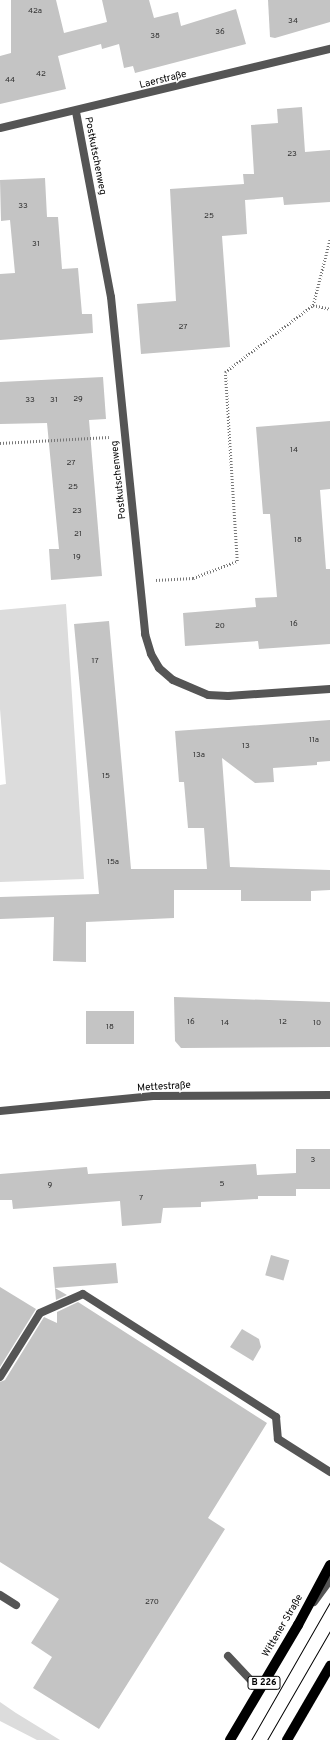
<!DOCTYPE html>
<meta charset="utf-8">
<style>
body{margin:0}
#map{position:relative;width:330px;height:1740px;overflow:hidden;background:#fff;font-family:Overpass,sans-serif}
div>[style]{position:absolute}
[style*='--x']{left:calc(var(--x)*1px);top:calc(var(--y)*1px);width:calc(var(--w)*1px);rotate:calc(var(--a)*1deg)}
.green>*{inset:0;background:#dcdcdc}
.building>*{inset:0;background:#c4c4c4;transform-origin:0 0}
.path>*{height:2.5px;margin-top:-1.25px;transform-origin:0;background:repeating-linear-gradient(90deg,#777 0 1px,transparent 0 3px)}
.lane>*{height:8px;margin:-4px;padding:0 4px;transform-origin:4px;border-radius:4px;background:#555}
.street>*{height:8px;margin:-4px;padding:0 4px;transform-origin:4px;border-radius:4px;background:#555}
.primary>*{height:10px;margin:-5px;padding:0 5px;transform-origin:5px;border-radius:5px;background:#000}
.tram>*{height:1px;margin:-0.5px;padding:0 0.5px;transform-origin:0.5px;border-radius:0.5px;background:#000}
span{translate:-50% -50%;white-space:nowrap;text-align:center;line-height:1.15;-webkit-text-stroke:3px #fff;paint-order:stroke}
.number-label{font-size:8px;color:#313131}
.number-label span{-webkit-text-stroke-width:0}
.shield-label span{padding:1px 3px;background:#fff;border:1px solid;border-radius:3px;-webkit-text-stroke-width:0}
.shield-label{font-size:9px;color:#000;font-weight:700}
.street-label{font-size:10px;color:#000}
</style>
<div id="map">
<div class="green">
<div style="clip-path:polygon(66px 604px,84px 879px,0 882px,0 785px,6px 784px,0 709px,0 610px)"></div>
<div style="clip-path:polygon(0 1702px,16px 1713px,60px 1740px,37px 1740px,0 1721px)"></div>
</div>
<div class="building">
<div style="clip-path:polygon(11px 0,56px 0,64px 33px,107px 22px,102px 0,149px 0,154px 18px,178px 12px,181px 26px,236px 9px,246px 44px,135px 73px,133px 66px,124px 68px,119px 44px,102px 49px,101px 44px,58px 56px,66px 89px,0 104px,0 56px,11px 53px)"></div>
<div style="clip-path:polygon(268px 0,330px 0,330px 22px,275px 38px,270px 37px)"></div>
<div style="clip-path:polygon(302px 107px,305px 152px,330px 150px,330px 202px,284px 205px,283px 197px,245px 200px,247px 234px,222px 236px,230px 347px,141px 354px,137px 304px,176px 301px,170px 189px,244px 184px,243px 174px,254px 174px,251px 125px,278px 123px,277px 109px)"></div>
<div style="clip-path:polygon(45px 178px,47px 217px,58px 217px,62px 269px,78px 268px,82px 314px,92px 314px,93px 333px,0 340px,0 274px,15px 273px,10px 220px,1px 221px,0 180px)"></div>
<div style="clip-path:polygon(103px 377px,106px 419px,89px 420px,102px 576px,51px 580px,49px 549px,59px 549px,47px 423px,0 424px,0 382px)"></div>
<div style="clip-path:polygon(330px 421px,330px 489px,320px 490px,326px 569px,330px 569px,330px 644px,259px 649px,258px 641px,185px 646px,183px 613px,256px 607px,255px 598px,277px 597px,270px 514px,263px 514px,256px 427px)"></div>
<div style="clip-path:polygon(109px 621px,131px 869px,207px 869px,204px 828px,188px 828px,184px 782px,179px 782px,175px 731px,330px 720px,330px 761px,317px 762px,317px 765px,273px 768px,274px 782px,255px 783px,222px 758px,230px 867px,330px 870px,330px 890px,311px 891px,311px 901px,241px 901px,241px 890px,174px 890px,174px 918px,86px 922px,86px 962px,53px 961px,54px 917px,0 919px,0 897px,99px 894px,74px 624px)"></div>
<div style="clip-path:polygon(174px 997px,330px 1002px,330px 1047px,181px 1048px,175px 1041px)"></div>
<div style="left:86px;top:1011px;width:48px;height:33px"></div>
<div style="left:296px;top:1149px;width:34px;height:40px"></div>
<div style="clip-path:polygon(256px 1164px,257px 1175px,296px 1173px,296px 1196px,258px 1196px,258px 1199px,201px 1202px,201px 1207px,163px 1208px,161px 1223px,122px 1226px,120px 1201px,13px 1209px,12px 1200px,0 1200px,0 1174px,87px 1167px,88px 1174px)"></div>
<div style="left:271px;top:1255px;width:19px;height:21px;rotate:16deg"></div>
<div style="clip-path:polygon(116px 1263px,118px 1283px,55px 1288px,67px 1295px,56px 1300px,53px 1267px)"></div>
<div style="clip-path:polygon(0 1287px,36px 1309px,0 1367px)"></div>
<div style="clip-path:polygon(78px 1302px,267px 1423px,208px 1518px,225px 1529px,99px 1729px,33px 1688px,52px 1657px,31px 1643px,59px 1599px,0 1562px,0 1382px,5px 1380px,44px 1317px,57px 1323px,57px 1312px)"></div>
<div style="clip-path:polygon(242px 1329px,259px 1339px,261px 1347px,253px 1361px,230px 1347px)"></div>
</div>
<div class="path">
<div style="--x:313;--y:305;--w:17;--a:13"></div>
<div style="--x:0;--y:443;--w:109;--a:-3.2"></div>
<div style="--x:156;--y:580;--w:37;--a:-3"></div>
<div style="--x:193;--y:578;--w:47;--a:-21.1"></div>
<div style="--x:237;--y:561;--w:189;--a:-93.6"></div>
<div style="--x:225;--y:372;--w:111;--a:-37.3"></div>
<div style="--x:313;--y:305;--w:68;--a:-75.6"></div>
</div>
<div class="lane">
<div style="--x:0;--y:1377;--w:75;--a:-58"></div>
<div style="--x:40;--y:1313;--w:47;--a:-23.8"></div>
<div style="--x:83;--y:1294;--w:229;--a:32.5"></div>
<div style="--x:276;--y:1417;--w:22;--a:85"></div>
<div style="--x:278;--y:1439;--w:62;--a:32.4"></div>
<div style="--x:0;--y:1595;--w:19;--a:32"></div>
<div style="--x:314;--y:1602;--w:27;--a:-54"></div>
<div style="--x:228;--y:1656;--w:47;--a:46.7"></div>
</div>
<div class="street">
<div style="--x:76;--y:112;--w:188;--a:79.3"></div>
<div style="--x:111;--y:297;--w:339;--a:84.2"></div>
<div style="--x:145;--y:634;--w:21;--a:73"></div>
<div style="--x:151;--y:654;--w:16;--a:60"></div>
<div style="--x:159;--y:668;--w:18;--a:41"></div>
<div style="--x:173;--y:680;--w:38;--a:23"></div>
<div style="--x:208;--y:695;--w:20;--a:3"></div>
<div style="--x:228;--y:696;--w:102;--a:-3.9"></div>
<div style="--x:0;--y:128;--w:339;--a:-13.5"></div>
<div style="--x:0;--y:1111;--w:154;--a:-5.6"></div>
<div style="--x:153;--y:1096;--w:177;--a:-0.3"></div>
</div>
<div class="primary">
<div style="--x:230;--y:1740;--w:134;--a:-59.4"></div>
<div style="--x:298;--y:1625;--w:68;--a:-61.9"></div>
<div style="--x:287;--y:1740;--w:86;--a:-59.8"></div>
</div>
<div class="tram">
<div style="--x:251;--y:1740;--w:159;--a:-60.2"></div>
<div style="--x:267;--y:1740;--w:126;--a:-60"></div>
</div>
<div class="number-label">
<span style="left:35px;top:12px">42a</span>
<span style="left:293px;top:22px">34</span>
<span style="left:220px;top:33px">36</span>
<span style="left:155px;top:37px">38</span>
<span style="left:41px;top:75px">42</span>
<span style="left:10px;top:81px">44</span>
<span style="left:292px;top:155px">23</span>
<span style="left:23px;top:207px">33</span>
<span style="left:209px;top:217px">25</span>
<span style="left:36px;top:245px">31</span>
<span style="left:183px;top:328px">27</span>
<span style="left:78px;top:400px">29</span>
<span style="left:30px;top:401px">33</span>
<span style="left:54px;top:401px">31</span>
<span style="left:294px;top:451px">14</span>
<span style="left:71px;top:464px">27</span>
<span style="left:73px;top:488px">25</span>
<span style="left:77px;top:512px">23</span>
<span style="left:78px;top:535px">21</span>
<span style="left:298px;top:541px">18</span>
<span style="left:77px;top:558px">19</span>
<span style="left:294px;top:625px">16</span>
<span style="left:220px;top:627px">20</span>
<span style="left:95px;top:662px">17</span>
<span style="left:314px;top:741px">11a</span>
<span style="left:246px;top:747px">13</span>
<span style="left:199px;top:756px">13a</span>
<span style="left:106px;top:777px">15</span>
<span style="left:113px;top:863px">15a</span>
<span style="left:191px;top:1023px">16</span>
<span style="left:283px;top:1023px">12</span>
<span style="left:225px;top:1024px">14</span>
<span style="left:317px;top:1024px">10</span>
<span style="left:110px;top:1028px">18</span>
<span style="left:313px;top:1161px">3</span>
<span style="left:222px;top:1185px">5</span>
<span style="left:50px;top:1186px">9</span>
<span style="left:141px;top:1199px">7</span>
<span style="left:152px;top:1603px">270</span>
</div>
<div class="shield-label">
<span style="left:264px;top:1683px">B 226</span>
</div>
<div class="street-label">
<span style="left:163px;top:80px;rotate:-14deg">Laerstraße</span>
<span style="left:95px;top:156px;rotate:79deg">Postkutschenweg</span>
<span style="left:119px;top:480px;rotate:-96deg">Postkutschenweg</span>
<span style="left:164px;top:1087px;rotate:-3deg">Mettestraße</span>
<span style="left:283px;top:1626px;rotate:-60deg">Wittener Straße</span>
</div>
</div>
